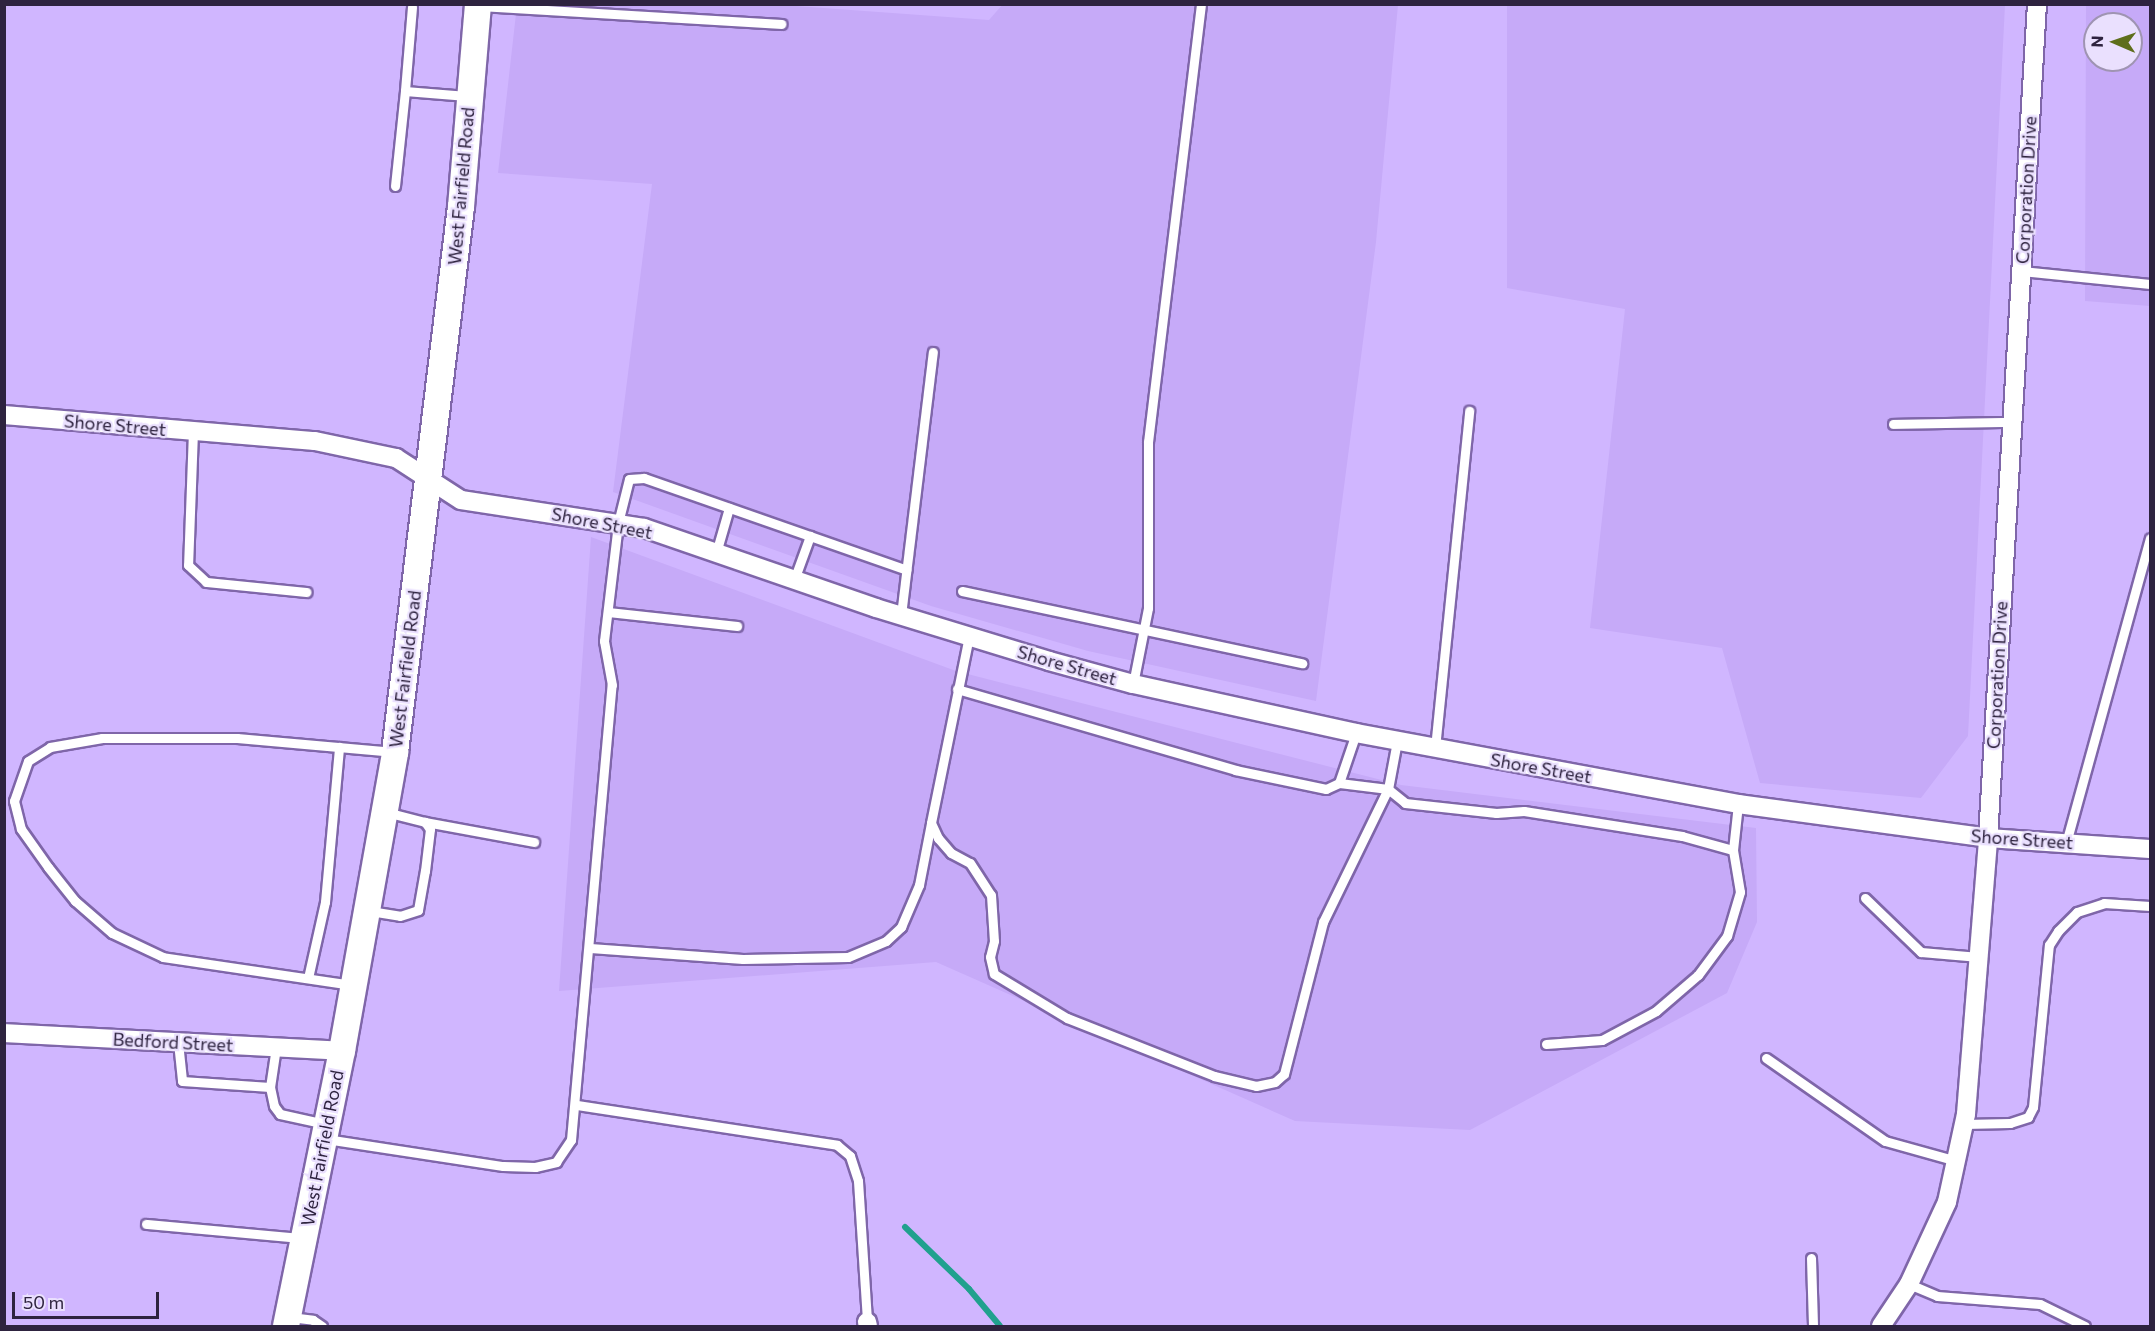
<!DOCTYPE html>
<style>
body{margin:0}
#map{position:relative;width:2155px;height:1331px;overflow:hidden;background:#d0b6ff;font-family:Commissioner,sans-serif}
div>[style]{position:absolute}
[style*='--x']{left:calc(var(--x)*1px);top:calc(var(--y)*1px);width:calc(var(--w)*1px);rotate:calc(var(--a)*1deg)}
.built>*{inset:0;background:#c6aaf8}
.stream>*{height:6px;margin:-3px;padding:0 3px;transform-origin:3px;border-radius:3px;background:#20a18e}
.roads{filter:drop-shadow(2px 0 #7f66a9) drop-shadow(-2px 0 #7f66a9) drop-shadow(0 2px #7f66a9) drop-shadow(0 -2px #7f66a9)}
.service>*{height:9px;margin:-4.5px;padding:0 4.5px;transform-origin:4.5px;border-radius:4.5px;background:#fff}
.minor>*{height:18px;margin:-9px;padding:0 9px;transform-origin:9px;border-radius:9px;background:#fff}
.secondary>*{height:26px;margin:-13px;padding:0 13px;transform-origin:13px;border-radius:13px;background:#fff}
span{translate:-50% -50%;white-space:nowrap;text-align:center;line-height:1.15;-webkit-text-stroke:4.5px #eae0fe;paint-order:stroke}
.street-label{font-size:18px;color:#2e233f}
.frame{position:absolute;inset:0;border:6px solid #2e233f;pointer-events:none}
.north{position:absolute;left:2083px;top:12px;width:60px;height:60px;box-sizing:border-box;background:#eae0fe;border:2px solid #9f94b2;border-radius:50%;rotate:272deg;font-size:16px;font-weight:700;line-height:24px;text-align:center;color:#2e233f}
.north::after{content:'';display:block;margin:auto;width:21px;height:27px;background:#5e6e1b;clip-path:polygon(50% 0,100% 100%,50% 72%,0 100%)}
.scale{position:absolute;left:12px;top:1292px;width:147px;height:27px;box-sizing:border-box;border:3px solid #2e233f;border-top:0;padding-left:8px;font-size:18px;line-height:21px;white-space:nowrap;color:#2e233f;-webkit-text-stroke:4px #eae0fe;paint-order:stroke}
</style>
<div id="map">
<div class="built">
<div style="clip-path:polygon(768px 4px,989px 20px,1003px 4px,1398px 5px,1376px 242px,1316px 701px,1088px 651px,931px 606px,613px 492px,652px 184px,498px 173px,517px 5px)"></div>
<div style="clip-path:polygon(1507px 5px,2005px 5px,1968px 736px,1921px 798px,1760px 783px,1722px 648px,1590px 628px,1625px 309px,1507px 288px)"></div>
<div style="clip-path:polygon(evenodd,2086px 5px,2150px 5px,2150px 306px,2085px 301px,2086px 5px,2095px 24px,2131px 24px,2131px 60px,2095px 60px,2095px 24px)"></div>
<div style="clip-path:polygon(591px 537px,956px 671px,1401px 785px,1756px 828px,1757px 922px,1727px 993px,1470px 1130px,1295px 1121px,936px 962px,559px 991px)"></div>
</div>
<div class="stream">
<div style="--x:905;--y:1227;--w:89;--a:44.1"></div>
<div style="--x:969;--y:1289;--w:48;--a:50"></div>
</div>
<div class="roads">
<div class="service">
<div style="--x:480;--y:6;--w:302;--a:3.4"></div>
<div style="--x:412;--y:7;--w:84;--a:94.8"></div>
<div style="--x:405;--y:91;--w:62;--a:4.6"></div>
<div style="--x:395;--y:186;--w:96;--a:-84"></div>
<div style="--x:2021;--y:271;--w:130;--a:5.8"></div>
<div style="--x:1893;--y:424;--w:119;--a:-1"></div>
<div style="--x:193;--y:431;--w:134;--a:92.1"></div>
<div style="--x:188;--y:565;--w:25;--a:43"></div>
<div style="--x:206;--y:582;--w:101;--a:5.7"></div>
<div style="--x:716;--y:553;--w:47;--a:-73.9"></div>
<div style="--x:794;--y:580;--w:47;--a:-70"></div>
<div style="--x:962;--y:591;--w:348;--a:12"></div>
<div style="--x:608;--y:612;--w:130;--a:6.2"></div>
<div style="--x:901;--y:615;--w:265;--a:-83.1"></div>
<div style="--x:969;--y:636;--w:191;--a:101.5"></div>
<div style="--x:931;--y:823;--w:17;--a:65"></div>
<div style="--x:938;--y:838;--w:20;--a:49"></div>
<div style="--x:951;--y:853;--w:21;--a:28"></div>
<div style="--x:970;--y:863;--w:38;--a:57"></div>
<div style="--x:991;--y:895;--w:46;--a:86.3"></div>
<div style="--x:994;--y:941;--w:16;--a:104"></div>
<div style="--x:990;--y:957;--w:17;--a:77"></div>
<div style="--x:994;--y:974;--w:85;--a:31.1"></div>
<div style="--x:1067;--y:1018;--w:158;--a:21.5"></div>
<div style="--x:1214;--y:1076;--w:43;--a:13.4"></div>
<div style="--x:1256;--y:1086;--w:19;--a:-12"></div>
<div style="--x:1275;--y:1082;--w:12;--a:-42"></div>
<div style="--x:1284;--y:1074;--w:157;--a:-75.6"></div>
<div style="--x:1323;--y:922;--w:148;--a:-64"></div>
<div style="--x:1388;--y:789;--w:49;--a:-173"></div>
<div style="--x:1133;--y:684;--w:77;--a:-78.8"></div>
<div style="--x:1148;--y:608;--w:166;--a:-90"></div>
<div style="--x:1148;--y:442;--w:440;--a:-83.1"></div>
<div style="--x:957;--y:689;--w:290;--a:16.2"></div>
<div style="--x:1235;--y:770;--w:93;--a:11.8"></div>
<div style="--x:1326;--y:789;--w:14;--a:-25"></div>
<div style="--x:1339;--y:783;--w:53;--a:-71.2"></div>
<div style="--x:1397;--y:741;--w:49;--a:100.6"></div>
<div style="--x:1388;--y:789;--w:22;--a:39"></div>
<div style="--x:1405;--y:803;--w:92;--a:6.3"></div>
<div style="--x:1496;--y:813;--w:28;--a:-4"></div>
<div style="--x:1524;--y:811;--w:160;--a:9"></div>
<div style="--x:1682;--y:836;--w:53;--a:15.4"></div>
<div style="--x:1435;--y:748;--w:339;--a:-84.2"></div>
<div style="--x:425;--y:822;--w:111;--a:10.4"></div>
<div style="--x:2066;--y:843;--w:316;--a:-74.6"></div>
<div style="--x:1865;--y:898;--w:78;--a:44"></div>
<div style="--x:1921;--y:952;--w:58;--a:4.9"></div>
<div style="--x:370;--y:911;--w:30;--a:9"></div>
<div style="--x:400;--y:916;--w:19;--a:-18"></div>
<div style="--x:418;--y:910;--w:40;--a:-80"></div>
<div style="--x:425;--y:871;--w:42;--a:-83.2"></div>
<div style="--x:430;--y:829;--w:9;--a:-126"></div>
<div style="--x:425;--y:822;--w:40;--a:-165.6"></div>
<div style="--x:590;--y:948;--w:153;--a:4.1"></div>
<div style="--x:743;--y:959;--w:105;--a:-1.1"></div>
<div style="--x:848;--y:957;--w:41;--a:-22.8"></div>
<div style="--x:886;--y:941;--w:21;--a:-43"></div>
<div style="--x:901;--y:927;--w:46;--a:-66.8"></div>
<div style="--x:919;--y:885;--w:63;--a:-79"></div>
<div style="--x:308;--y:978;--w:78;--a:-77.4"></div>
<div style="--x:325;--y:902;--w:156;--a:-84.8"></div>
<div style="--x:352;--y:985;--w:191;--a:-171.6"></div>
<div style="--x:163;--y:957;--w:56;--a:-154.8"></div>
<div style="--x:112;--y:933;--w:49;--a:-139.1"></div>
<div style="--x:75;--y:901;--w:43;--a:-128.5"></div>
<div style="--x:48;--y:867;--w:47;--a:-125.4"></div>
<div style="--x:21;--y:829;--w:29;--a:-104"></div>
<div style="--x:14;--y:801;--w:42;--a:-70.7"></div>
<div style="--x:28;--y:761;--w:26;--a:-32"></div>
<div style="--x:50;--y:747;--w:53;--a:-9.8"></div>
<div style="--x:102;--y:738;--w:135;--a:0"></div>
<div style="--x:237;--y:738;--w:158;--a:5.1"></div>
<div style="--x:178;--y:1042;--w:39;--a:84"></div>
<div style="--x:182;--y:1081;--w:88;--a:3.9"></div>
<div style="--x:1546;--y:1044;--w:56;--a:-4.1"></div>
<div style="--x:1602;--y:1040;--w:61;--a:-28.2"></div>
<div style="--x:1656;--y:1011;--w:55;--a:-40.6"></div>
<div style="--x:1698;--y:975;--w:49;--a:-53.4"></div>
<div style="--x:1727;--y:936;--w:46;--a:-73.5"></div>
<div style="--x:1740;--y:892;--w:43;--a:-99.5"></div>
<div style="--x:1733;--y:850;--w:46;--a:-83.8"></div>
<div style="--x:276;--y:1047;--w:40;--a:98.5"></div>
<div style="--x:270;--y:1087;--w:19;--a:78"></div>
<div style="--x:274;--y:1106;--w:10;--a:53"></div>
<div style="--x:280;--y:1114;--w:46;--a:12.5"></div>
<div style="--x:1766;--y:1058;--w:145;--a:34.9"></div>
<div style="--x:1885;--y:1141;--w:75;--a:15.5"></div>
<div style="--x:577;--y:1105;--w:263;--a:8.7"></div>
<div style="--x:837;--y:1145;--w:17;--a:40"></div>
<div style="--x:850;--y:1156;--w:26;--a:72"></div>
<div style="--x:858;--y:1181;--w:141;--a:86.3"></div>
<div style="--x:1964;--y:1124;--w:46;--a:-1.2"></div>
<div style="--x:2010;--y:1123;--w:19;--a:-18"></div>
<div style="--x:2028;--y:1117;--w:11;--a:-63"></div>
<div style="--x:2033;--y:1107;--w:163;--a:-84.4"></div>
<div style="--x:2049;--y:945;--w:17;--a:-57"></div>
<div style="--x:2058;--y:931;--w:27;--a:-45"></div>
<div style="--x:2077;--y:912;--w:28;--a:-18"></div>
<div style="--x:2104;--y:903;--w:46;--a:3.7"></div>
<div style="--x:326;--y:1139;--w:179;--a:8.7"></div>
<div style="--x:503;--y:1166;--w:32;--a:2"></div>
<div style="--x:535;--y:1167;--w:22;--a:-13"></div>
<div style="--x:556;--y:1162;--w:27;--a:-56"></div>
<div style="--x:571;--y:1140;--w:457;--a:-84.9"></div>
<div style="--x:612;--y:685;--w:45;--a:-100.3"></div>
<div style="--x:604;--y:641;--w:119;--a:-83.2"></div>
<div style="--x:618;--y:523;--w:45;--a:-76"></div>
<div style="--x:629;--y:479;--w:15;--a:-4"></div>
<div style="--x:644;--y:478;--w:278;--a:19.3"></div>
<div style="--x:146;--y:1224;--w:156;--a:5.2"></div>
<div style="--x:1811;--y:1258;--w:68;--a:88.3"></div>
<div style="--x:1909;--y:1284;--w:30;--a:23"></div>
<div style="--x:1937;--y:1296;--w:103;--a:4.4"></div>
<div style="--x:2040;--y:1304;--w:50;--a:26.1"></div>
<div style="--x:290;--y:1317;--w:23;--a:7"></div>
<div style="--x:313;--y:1320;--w:11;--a:34"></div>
</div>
<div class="minor">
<div style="--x:4;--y:415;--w:312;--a:4.8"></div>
<div style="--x:315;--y:441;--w:83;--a:11.9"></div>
<div style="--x:396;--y:458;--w:77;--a:32.9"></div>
<div style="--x:461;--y:500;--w:185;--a:8.7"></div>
<div style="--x:644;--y:528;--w:245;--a:19"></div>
<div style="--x:876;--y:608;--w:181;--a:17"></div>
<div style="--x:1049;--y:661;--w:87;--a:15.3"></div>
<div style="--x:1133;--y:684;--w:228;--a:12.4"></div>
<div style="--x:1356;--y:733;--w:389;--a:10.5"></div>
<div style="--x:1738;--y:804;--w:252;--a:7.7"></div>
<div style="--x:1988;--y:838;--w:162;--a:3.9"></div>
<div style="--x:4;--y:1033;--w:338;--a:3"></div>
<div style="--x:867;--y:1322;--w:4;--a:76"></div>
<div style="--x:1881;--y:1326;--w:50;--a:-56.3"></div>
<div style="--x:1909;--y:1284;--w:90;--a:-65.1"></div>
<div style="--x:1947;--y:1202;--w:90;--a:-77.8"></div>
<div style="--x:1966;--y:1114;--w:277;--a:-85.4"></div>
<div style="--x:1988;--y:838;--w:835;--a:-86.64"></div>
</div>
<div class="secondary">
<div style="--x:286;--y:1326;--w:281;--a:-78.5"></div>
<div style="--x:342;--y:1051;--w:304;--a:-79.9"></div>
<div style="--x:395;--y:752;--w:549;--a:-83.1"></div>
<div style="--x:461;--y:207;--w:204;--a:-85.2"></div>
</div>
</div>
<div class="street-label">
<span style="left:461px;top:186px;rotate:-85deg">West Fairfield Road</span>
<span style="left:2026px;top:190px;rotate:-87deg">Corporation Drive</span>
<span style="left:115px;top:425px;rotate:5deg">Shore Street</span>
<span style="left:602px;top:523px;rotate:11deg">Shore Street</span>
<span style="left:1067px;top:665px;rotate:16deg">Shore Street</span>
<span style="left:405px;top:669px;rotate:-83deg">West Fairfield Road</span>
<span style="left:1997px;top:675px;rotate:-87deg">Corporation Drive</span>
<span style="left:1541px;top:768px;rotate:10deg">Shore Street</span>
<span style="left:2022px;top:839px;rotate:4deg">Shore Street</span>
<span style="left:173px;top:1042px;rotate:3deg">Bedford Street</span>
<span style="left:322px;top:1148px;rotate:-79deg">West Fairfield Road</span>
</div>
<div class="frame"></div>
<div class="north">N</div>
<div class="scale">50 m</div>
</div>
